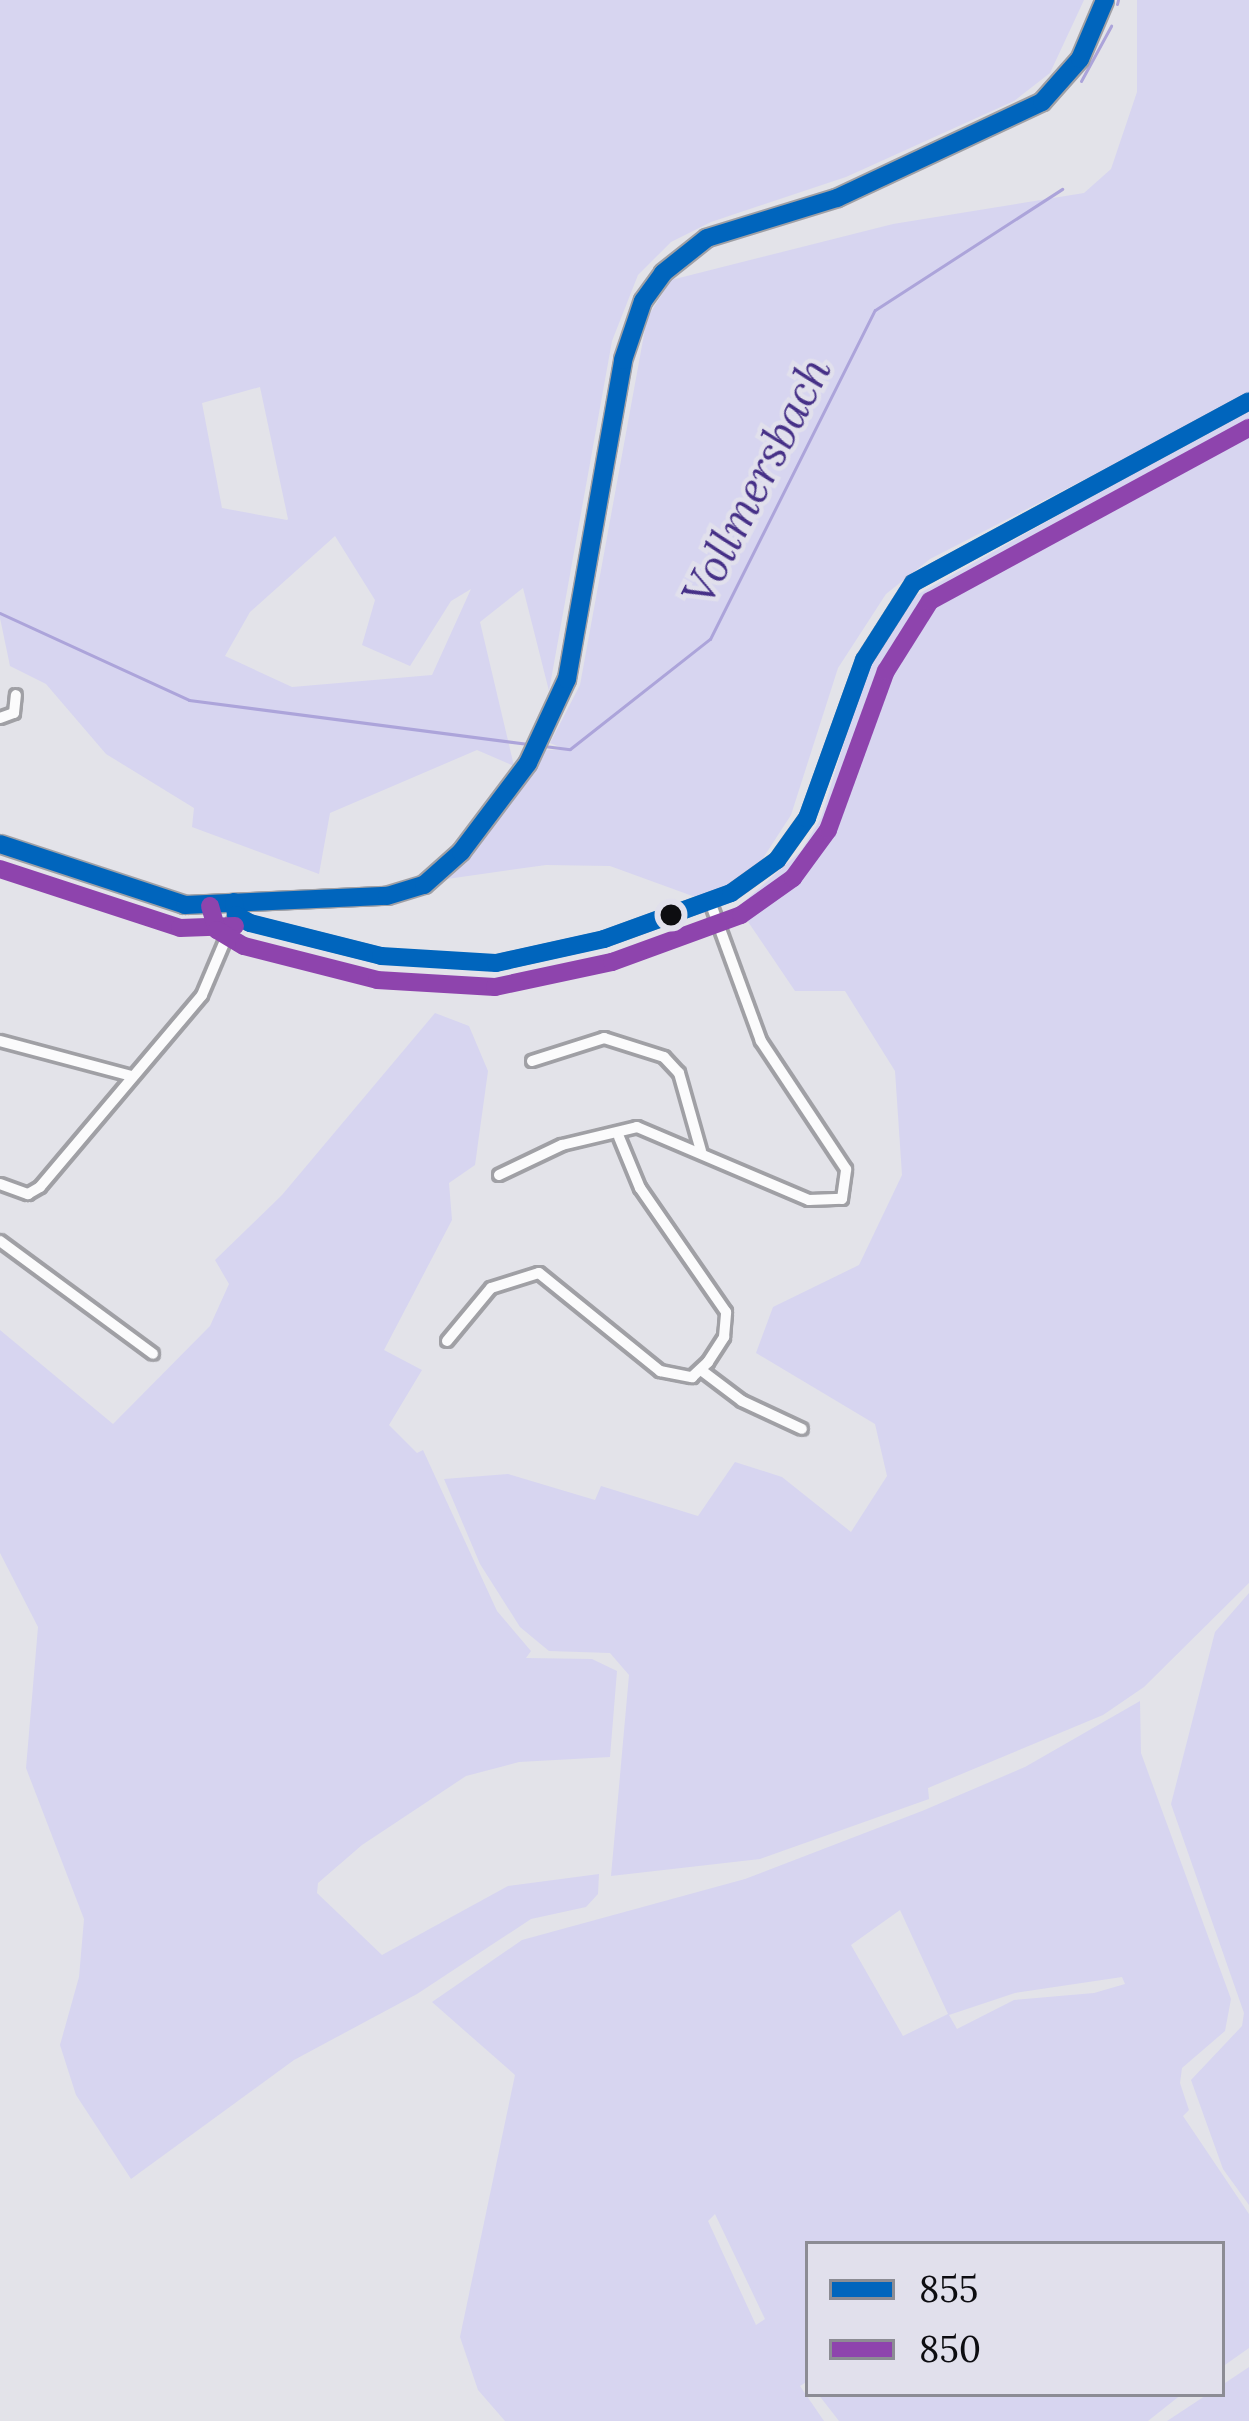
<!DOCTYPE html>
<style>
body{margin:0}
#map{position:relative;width:1249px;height:2421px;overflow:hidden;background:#e3e3e9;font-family:Lora,serif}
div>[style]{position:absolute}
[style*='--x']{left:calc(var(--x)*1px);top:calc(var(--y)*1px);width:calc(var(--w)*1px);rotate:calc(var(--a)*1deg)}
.green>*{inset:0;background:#d7d5f0}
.stream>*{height:3px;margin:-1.5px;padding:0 1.5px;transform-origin:1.5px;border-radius:1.5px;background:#aca4da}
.roads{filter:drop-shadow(3px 0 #a0a0a5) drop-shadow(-3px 0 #a0a0a5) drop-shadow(0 3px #a0a0a5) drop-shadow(0 -3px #a0a0a5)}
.minor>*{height:10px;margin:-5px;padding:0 5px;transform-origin:5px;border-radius:5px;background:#fbfbfc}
.major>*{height:14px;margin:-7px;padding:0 7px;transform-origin:7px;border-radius:7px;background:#edecf4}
.bus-1>*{height:18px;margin:-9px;padding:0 9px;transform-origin:9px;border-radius:9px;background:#0065bd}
.bus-2>*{height:18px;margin:-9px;padding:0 9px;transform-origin:9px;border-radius:9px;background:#8e44ad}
.dots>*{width:33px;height:33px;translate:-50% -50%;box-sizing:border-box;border:6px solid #e1e0ec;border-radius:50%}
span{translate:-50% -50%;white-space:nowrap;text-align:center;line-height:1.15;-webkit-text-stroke:9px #e1e0ec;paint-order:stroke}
.water-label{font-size:45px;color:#463087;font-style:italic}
.legend{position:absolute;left:805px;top:2241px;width:420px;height:156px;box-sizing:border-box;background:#e1e0ec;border:3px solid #8c8c94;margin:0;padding:15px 21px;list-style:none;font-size:36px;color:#0d0d11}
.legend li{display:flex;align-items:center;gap:24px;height:60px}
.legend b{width:60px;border:3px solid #8c8c94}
</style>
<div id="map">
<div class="green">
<div style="clip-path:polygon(evenodd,0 0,1084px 0,1050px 73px,1014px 101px,846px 177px,711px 222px,671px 242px,638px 275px,612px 341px,549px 691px,523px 588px,480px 622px,514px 766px,477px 750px,330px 813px,319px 874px,192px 827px,194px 808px,106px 754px,46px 684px,10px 666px,0 618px,0 0,260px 387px,288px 519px,287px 520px,222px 508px,202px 403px,260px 387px,0 0,335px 536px,375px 600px,362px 645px,410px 666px,451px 601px,471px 589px,432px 675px,292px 687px,225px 656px,250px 612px,335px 536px)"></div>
<div style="clip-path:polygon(1137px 0,1249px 0,1249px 1583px,1144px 1687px,1103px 1715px,928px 1788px,929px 1799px,760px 1859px,611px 1876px,629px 1675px,610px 1653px,549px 1651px,520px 1627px,480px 1564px,444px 1479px,508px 1474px,595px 1500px,601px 1486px,698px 1516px,735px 1462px,782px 1477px,851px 1532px,887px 1476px,875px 1424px,756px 1353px,773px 1307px,859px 1265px,902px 1175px,895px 1071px,845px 991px,795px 991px,738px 907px,801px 851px,821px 818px,869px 662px,906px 601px,1158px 459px,1161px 440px,930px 559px,886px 594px,838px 668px,791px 815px,758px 866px,732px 884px,698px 898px,610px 866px,546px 865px,447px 879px,546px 750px,567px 750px,550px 743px,580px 685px,647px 318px,671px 280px,893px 224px,1084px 193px,1111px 169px,1137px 92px)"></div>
<div style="clip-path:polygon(435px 1013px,469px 1026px,488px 1071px,475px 1165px,449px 1183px,452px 1220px,384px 1350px,422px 1370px,389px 1425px,417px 1453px,423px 1450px,497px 1611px,531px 1651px,526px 1658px,592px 1659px,617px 1671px,610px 1757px,519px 1762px,466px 1776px,362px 1845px,318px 1883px,317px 1893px,382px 1955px,508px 1886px,599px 1874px,598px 1894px,586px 1907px,531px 1919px,417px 1994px,294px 2060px,131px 2179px,76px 2095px,60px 2045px,79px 1977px,84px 1919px,26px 1768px,38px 1627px,0 1553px,0 1330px,113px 1424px,210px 1326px,229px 1284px,215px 1260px,282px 1195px)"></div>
<div style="clip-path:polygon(1249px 1593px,1249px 2205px,1223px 2169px,1191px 2080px,1242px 2026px,1244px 2013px,1171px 1804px,1215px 1632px)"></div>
<div style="clip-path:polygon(evenodd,1140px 1701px,1141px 1753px,1231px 1999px,1225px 2031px,1182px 2068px,1180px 2083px,1189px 2110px,1183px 2116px,1249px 2214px,1249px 2348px,1222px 2367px,1222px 2244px,808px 2244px,808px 2381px,800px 2386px,824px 2421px,505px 2421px,478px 2390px,460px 2337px,515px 2075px,432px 2002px,522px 1940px,745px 1879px,922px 1811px,1025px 1767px,1140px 1701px,900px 1910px,948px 2014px,903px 2036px,851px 1945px,900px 1910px,1140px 1701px,1122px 1977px,1125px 1984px,1094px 1993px,1014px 2000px,957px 2029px,949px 2015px,1015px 1993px,1122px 1977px,1140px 1701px,715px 2214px,765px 2319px,756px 2325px,708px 2221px,715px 2214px)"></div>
<div style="clip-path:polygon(1249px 2367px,1249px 2421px,1167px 2421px,1208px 2394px,1222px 2394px,1222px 2385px)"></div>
<div style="clip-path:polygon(818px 2394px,1182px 2394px,1148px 2421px,839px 2421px)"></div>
</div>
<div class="stream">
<div style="--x:1117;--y:4;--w:4;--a:-76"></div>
<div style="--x:1081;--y:81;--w:63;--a:-61.4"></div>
<div style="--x:0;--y:613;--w:208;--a:24.7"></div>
<div style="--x:189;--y:700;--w:342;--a:7.4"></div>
<div style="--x:544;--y:746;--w:26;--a:7"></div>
<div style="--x:570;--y:749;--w:178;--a:-38.2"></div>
<div style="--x:710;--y:639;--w:368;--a:-63.4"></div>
<div style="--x:875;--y:310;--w:223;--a:-32.9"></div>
</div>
<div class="roads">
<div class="minor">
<div style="--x:0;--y:718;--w:15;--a:-20"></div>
<div style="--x:14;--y:713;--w:18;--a:-84"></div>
<div style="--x:234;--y:902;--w:13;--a:81"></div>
<div style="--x:236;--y:915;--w:16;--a:30"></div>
<div style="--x:250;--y:923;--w:135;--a:14.1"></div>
<div style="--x:381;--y:956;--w:115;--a:3.5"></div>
<div style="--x:496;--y:963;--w:111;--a:-12.5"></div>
<div style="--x:604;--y:939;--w:135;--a:-19.9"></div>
<div style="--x:731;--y:893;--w:57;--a:-35.7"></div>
<div style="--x:777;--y:860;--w:52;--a:-54.5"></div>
<div style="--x:807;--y:818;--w:168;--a:-70.2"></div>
<div style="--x:864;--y:660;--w:91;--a:-57.5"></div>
<div style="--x:913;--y:583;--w:382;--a:-28.4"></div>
<div style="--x:0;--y:1041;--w:137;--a:14.9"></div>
<div style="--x:532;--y:1061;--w:76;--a:-17.7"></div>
<div style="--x:604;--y:1038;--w:63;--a:17.6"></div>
<div style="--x:664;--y:1057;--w:22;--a:47"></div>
<div style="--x:679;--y:1073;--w:81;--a:74.2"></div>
<div style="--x:499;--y:1175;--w:70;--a:-25.5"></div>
<div style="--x:562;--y:1145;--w:77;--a:-13.5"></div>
<div style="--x:637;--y:1127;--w:187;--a:23"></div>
<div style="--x:809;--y:1200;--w:33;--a:-2"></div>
<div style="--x:842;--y:1199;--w:30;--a:-82"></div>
<div style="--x:846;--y:1169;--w:154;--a:-123.6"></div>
<div style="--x:761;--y:1041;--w:148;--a:-110.1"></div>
<div style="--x:0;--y:1184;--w:30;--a:20"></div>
<div style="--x:28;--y:1194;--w:14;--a:-30"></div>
<div style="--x:40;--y:1187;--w:251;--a:-49.8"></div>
<div style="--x:202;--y:995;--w:87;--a:-67"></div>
<div style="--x:0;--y:1241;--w:190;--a:36.4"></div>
<div style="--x:447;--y:1341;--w:69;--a:-50.3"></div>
<div style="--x:491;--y:1288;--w:50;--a:-17.4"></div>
<div style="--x:539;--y:1273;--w:156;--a:39"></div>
<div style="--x:660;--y:1371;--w:33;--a:11"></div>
<div style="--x:692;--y:1377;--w:22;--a:-43"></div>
<div style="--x:708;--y:1362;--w:30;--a:-57"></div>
<div style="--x:724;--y:1337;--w:25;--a:-85"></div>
<div style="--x:726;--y:1312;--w:151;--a:-124.7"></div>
<div style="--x:640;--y:1188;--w:55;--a:-112.4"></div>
<div style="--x:701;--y:1370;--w:51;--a:37.1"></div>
<div style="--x:742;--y:1401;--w:66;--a:25"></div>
</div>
<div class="major">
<div style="--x:0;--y:844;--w:195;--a:18.2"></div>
<div style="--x:185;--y:905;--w:202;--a:-2.6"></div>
<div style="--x:387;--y:896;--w:39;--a:-17"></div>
<div style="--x:424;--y:885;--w:50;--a:-41.7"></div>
<div style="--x:461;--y:852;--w:111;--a:-53"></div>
<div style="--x:528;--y:763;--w:93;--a:-65.1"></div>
<div style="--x:567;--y:679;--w:324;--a:-80"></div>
<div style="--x:623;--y:360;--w:62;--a:-71.3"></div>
<div style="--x:643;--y:301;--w:34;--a:-54"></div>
<div style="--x:663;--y:273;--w:56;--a:-38.5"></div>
<div style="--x:707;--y:238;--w:136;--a:-17.1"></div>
<div style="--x:837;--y:198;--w:226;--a:-25.1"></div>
<div style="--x:1042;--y:102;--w:57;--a:-48.5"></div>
<div style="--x:1080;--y:59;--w:64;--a:-67"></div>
</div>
</div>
<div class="bus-1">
<div style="--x:0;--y:844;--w:195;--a:18.2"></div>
<div style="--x:185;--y:905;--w:202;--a:-2.6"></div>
<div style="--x:387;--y:896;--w:39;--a:-17"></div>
<div style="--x:424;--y:885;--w:50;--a:-41.7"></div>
<div style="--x:461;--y:852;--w:111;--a:-53"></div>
<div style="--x:528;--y:763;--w:93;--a:-65.1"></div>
<div style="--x:567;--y:679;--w:324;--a:-80"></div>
<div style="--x:623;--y:360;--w:62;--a:-71.3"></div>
<div style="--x:643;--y:301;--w:34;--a:-54"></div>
<div style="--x:663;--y:273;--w:56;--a:-38.5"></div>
<div style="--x:707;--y:238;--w:136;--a:-17.1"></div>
<div style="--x:837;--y:198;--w:226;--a:-25.1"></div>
<div style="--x:1042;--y:102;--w:57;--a:-48.5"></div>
<div style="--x:1080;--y:59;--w:64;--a:-67"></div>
<div style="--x:234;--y:902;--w:13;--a:81"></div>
<div style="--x:236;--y:915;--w:16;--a:30"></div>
<div style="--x:250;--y:923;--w:135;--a:14.1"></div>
<div style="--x:381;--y:956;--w:115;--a:3.5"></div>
<div style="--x:496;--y:963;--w:111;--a:-12.5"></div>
<div style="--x:604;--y:939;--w:135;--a:-19.9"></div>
<div style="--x:731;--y:893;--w:57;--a:-35.7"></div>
<div style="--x:777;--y:860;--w:52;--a:-54.5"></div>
<div style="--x:807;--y:818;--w:168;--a:-70.2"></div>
<div style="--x:864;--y:660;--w:91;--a:-57.5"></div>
<div style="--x:913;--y:583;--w:382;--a:-28.4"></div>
</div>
<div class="bus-2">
<div style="--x:0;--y:869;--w:189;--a:18.1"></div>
<div style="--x:180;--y:928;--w:55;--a:-2.1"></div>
<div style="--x:210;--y:906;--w:25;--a:74"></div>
<div style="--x:217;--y:930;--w:31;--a:31"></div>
<div style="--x:244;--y:946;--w:137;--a:14.3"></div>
<div style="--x:377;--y:980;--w:118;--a:3.4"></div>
<div style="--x:495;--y:987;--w:120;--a:-12.1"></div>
<div style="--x:612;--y:962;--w:137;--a:-20"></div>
<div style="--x:741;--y:915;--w:64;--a:-35.4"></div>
<div style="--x:793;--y:878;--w:59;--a:-53.9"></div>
<div style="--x:828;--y:830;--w:169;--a:-70"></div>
<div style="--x:886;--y:671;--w:83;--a:-57.8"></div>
<div style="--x:930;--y:601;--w:363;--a:-28.5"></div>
</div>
<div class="dots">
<div style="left:671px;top:915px;background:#0d0d11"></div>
</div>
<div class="water-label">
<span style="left:756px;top:481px;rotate:-63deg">Vollmersbach</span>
</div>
<ul class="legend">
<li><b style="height:15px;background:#0065bd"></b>855</li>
<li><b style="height:15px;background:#8e44ad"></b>850</li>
</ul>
</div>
